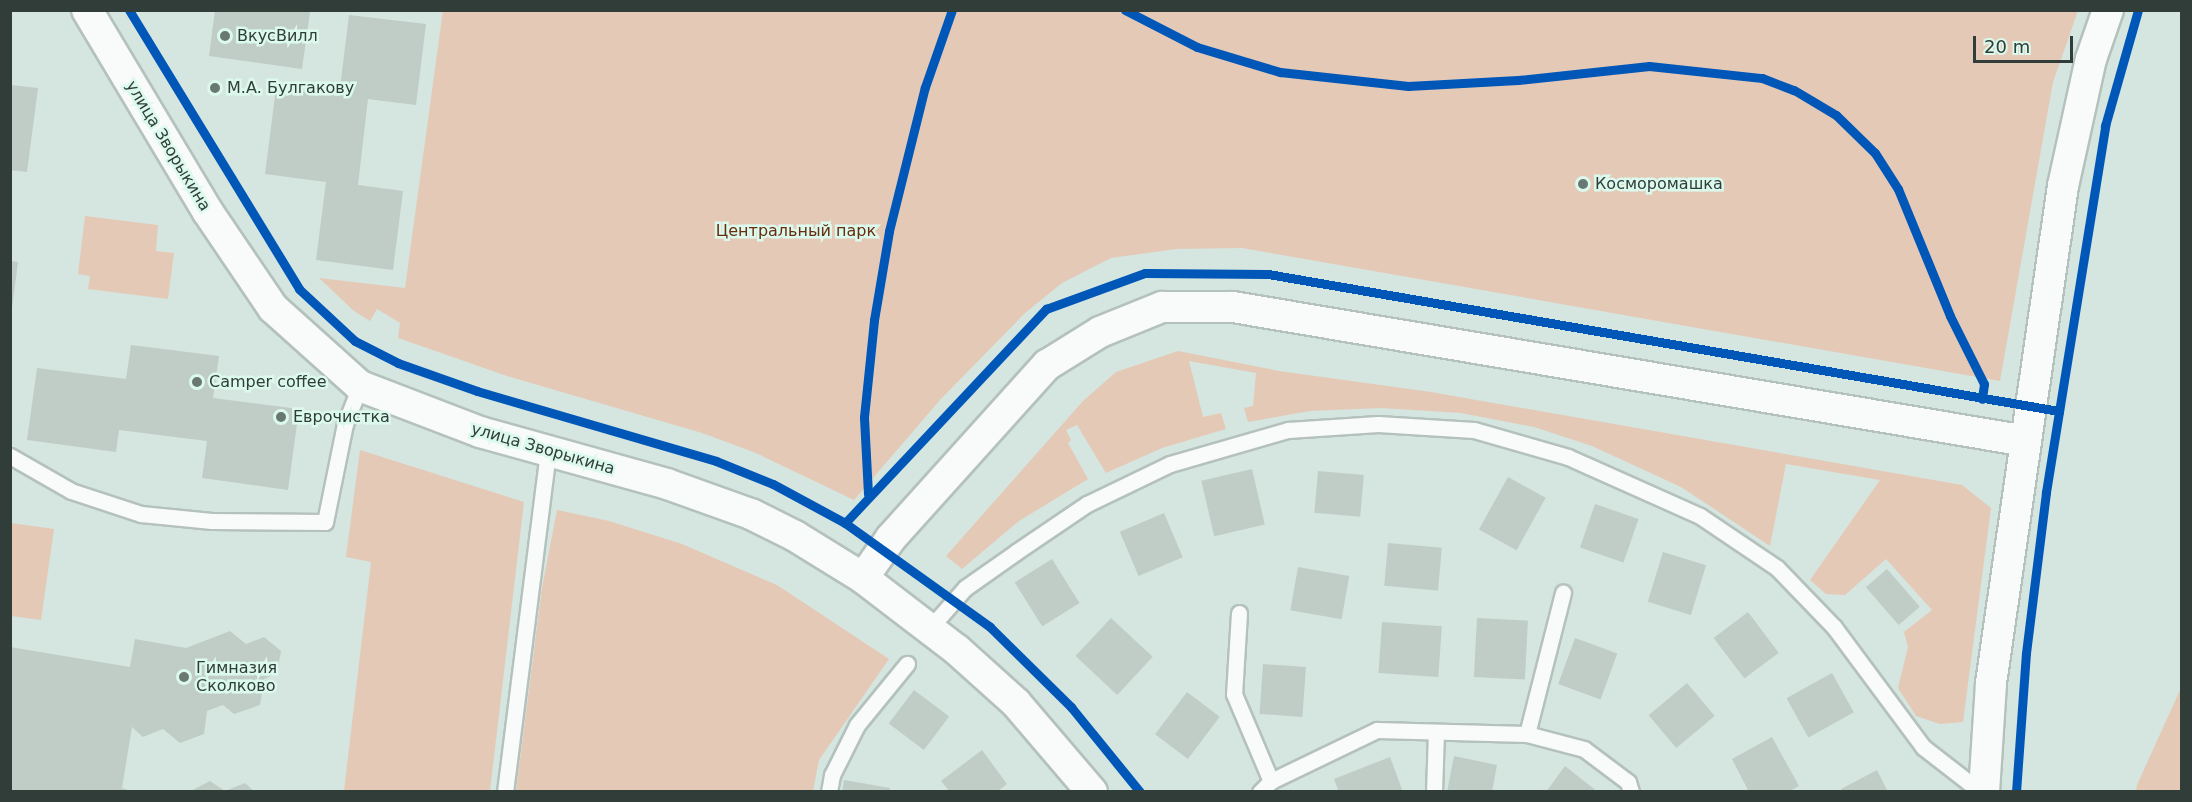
<!DOCTYPE html>
<meta charset="utf-8">
<style>
body{margin:0}
#map{position:relative;width:2192px;height:802px;overflow:hidden;background:#d5e5df;font-family:"DejaVu Sans",sans-serif}
div>[style]{position:absolute}
[style*='--x']{left:calc(var(--x)*1px);top:calc(var(--y)*1px);width:calc(var(--w)*1px);rotate:calc(var(--a)*1deg)}
.green>*{inset:0;background:#e5c9b7}
.building>*{inset:0;background:#c0cdc7;transform-origin:0 0}
.roads{filter:drop-shadow(2px 0 #b4c1bc) drop-shadow(-2px 0 #b4c1bc) drop-shadow(0 2px #b4c1bc) drop-shadow(0 -2px #b4c1bc)}
.lane>*{height:15px;margin:-7.5px;padding:0 7.5px;transform-origin:7.5px;border-radius:7.5px;background:#f9fbfa}
.street>*{height:30px;margin:-15px;padding:0 15px;transform-origin:15px;border-radius:15px;background:#f9fbfa}
.cycleway>*{height:9px;margin:-4.5px;padding:0 4.5px;transform-origin:4.5px;border-radius:4.5px;background:#0057b8}
.dots>*{width:16px;height:16px;translate:-50% -50%;box-sizing:border-box;border:3px solid #dbf9ed;border-radius:50%}
span{translate:-50% -50%;white-space:nowrap;text-align:center;line-height:1.15;-webkit-text-stroke:5px #dbf9ed;paint-order:stroke}
.poi-label{font-size:16px;color:#313d39}
.left{translate:0 -50%;text-align:left}
.street-label{font-size:16px;color:#313d39}
.park-label{font-size:16px;color:#682d0d}
.frame{position:absolute;inset:0;border:12px solid #313d39;pointer-events:none}
.scale{position:absolute;left:1973px;top:36px;width:100px;height:27px;box-sizing:border-box;border:3px solid #313d39;border-top:0;padding-left:8px;font-size:18px;line-height:21px;white-space:nowrap;color:#313d39;-webkit-text-stroke:4px #dbf9ed;paint-order:stroke}
</style>
<div id="map">
<div class="green">
<div style="clip-path:polygon(443px 10px,2078px 10px,2078px 11px,2053px 82px,2000px 381px,1242px 248px,1176px 249px,1111px 258px,1062px 283px,1025px 313px,940px 400px,854px 500px,756px 453px,702px 433px,507px 376px,398px 338px,400px 323px,377px 309px,370px 321px,354px 311px,319px 278px,405px 288px)"></div>
<div style="clip-path:polygon(85px 216px,158px 225px,156px 251px,174px 253px,168px 299px,88px 289px,90px 276px,78px 274px)"></div>
<div style="clip-path:polygon(1178px 351px,1279px 371px,1431px 392px,1962px 485px,1991px 508px,1963px 722px,1940px 724px,1916px 716px,1898px 688px,1908px 647px,1904px 632px,1932px 610px,1886px 559px,1845px 595px,1826px 594px,1810px 580px,1880px 480px,1786px 464px,1770px 546px,1681px 487px,1592px 446px,1534px 427px,1461px 413px,1381px 408px,1310px 411px,1248px 422px,1244px 408px,1253px 406px,1256px 373px,1189px 361px,1203px 417px,1221px 413px,1226px 429px,1162px 448px,1106px 473px,1077px 425px,1066px 430px,1071px 440px,1068px 443px,1088px 479px,1019px 521px,962px 569px,946px 556px,1083px 401px,1116px 372px)"></div>
<div style="clip-path:polygon(360px 450px,524px 502px,490px 791px,344px 791px,371px 562px,346px 557px)"></div>
<div style="clip-path:polygon(557px 510px,609px 521px,682px 544px,777px 585px,889px 659px,819px 760px,813px 791px,516px 791px,542px 588px)"></div>
<div style="clip-path:polygon(11px 523px,54px 529px,41px 620px,11px 616px)"></div>
<div style="clip-path:polygon(2181px 688px,2181px 791px,2136px 791px,2137px 785px)"></div>
</div>
<div class="building">
<div style="clip-path:polygon(215px 10px,310px 12px,302px 69px,209px 56px)"></div>
<div style="clip-path:polygon(349px 15px,426px 24px,416px 105px,368px 99px,358px 185px,403px 191px,393px 270px,316px 260px,326px 182px,265px 174px,276px 88px,339px 96px)"></div>
<div style="clip-path:polygon(10px 85px,38px 88px,27px 172px,10px 170px)"></div>
<div style="clip-path:polygon(10px 261px,18px 262px,12px 308px,10px 307px)"></div>
<div style="clip-path:polygon(131px 345px,219px 356px,213px 398px,299px 409px,288px 490px,202px 478px,207px 441px,119px 430px,116px 452px,27px 440px,37px 368px,126px 379px)"></div>
<div style="left:1252px;top:469px;width:57px;height:52px;rotate:77deg"></div>
<div style="left:1318px;top:471px;width:46px;height:42px;rotate:5deg"></div>
<div style="left:1508px;top:477px;width:43px;height:60px;rotate:29deg"></div>
<div style="left:1595px;top:504px;width:46px;height:46px;rotate:19deg"></div>
<div style="left:1164px;top:513px;width:48px;height:48px;rotate:67deg"></div>
<div style="left:1388px;top:543px;width:54px;height:43px;rotate:5deg"></div>
<div style="left:1663px;top:552px;width:45px;height:52px;rotate:17deg"></div>
<div style="left:1052px;top:559px;width:52px;height:44px;rotate:58deg"></div>
<div style="left:1298px;top:567px;width:52px;height:44px;rotate:10deg"></div>
<div style="left:1887px;top:569px;width:50px;height:28px;rotate:49deg"></div>
<div style="left:1748px;top:612px;width:51px;height:43px;rotate:53deg"></div>
<div style="left:1111px;top:618px;width:57px;height:52px;rotate:43deg"></div>
<div style="left:1477px;top:618px;width:51px;height:59px;rotate:3deg"></div>
<div style="left:1382px;top:622px;width:60px;height:51px;rotate:4deg"></div>
<div style="clip-path:polygon(230px 631px,246px 644px,264px 637px,281px 651px,277px 673px,264px 679px,260px 705px,234px 714px,223px 705px,207px 711px,204px 734px,180px 743px,163px 729px,143px 737px,132px 727px,122px 788px,134px 792px,10px 792px,10px 647px,130px 667px,135px 639px,186px 648px)"></div>
<div style="left:1575px;top:638px;width:45px;height:49px;rotate:20deg"></div>
<div style="left:1263px;top:664px;width:43px;height:50px;rotate:4deg"></div>
<div style="left:1832px;top:673px;width:45px;height:52px;rotate:61deg"></div>
<div style="left:1687px;top:683px;width:43px;height:50px;rotate:50deg"></div>
<div style="left:914px;top:690px;width:44px;height:42px;rotate:37deg"></div>
<div style="left:1187px;top:692px;width:41px;height:53px;rotate:37deg"></div>
<div style="clip-path:polygon(1772px 737px,1799px 786px,1788px 792px,1749px 792px,1732px 759px)"></div>
<div style="clip-path:polygon(982px 750px,1007px 784px,997px 792px,950px 792px,941px 781px)"></div>
<div style="clip-path:polygon(1454px 756px,1497px 765px,1492px 792px,1447px 792px)"></div>
<div style="clip-path:polygon(1390px 757px,1403px 792px,1339px 792px,1334px 779px)"></div>
<div style="clip-path:polygon(1565px 766px,1598px 792px,1546px 792px)"></div>
<div style="clip-path:polygon(1877px 770px,1888px 792px,1842px 792px,1841px 789px)"></div>
<div style="clip-path:polygon(844px 780px,890px 788px,889px 792px,842px 792px)"></div>
<div style="clip-path:polygon(210px 781px,225px 791px,245px 783px,255px 792px,189px 792px)"></div>
</div>
<div class="roads">
<div class="lane">
<div style="--x:10;--y:456;--w:70;--a:29.8"></div>
<div style="--x:71;--y:491;--w:74;--a:18.2"></div>
<div style="--x:141;--y:514;--w:71;--a:5.6"></div>
<div style="--x:212;--y:521;--w:113;--a:0.5"></div>
<div style="--x:325;--y:522;--w:100;--a:-78.5"></div>
<div style="--x:345;--y:424;--w:41;--a:-68.5"></div>
<div style="--x:1239;--y:613;--w:81;--a:93.5"></div>
<div style="--x:1234;--y:694;--w:95;--a:67"></div>
<div style="--x:930;--y:628;--w:53;--a:-48.8"></div>
<div style="--x:965;--y:588;--w:62;--a:-35.2"></div>
<div style="--x:1016;--y:552;--w:86;--a:-34.1"></div>
<div style="--x:1087;--y:504;--w:92;--a:-25.7"></div>
<div style="--x:1170;--y:464;--w:123;--a:-16.1"></div>
<div style="--x:1288;--y:430;--w:90;--a:-3.8"></div>
<div style="--x:1378;--y:424;--w:96;--a:3.6"></div>
<div style="--x:1474;--y:430;--w:98;--a:16"></div>
<div style="--x:1568;--y:457;--w:145;--a:24.1"></div>
<div style="--x:1700;--y:516;--w:93;--a:34"></div>
<div style="--x:1777;--y:568;--w:82;--a:46"></div>
<div style="--x:1834;--y:627;--w:149;--a:53.4"></div>
<div style="--x:1923;--y:747;--w:73;--a:37.8"></div>
<div style="--x:1527;--y:734;--w:146;--a:-75.7"></div>
<div style="--x:505;--y:792;--w:345;--a:-82.8"></div>
<div style="--x:829;--y:792;--w:17;--a:-80"></div>
<div style="--x:832;--y:775;--w:56;--a:-63.4"></div>
<div style="--x:857;--y:725;--w:79;--a:-50.7"></div>
<div style="--x:1260;--y:792;--w:16;--a:-45"></div>
<div style="--x:1271;--y:781;--w:118;--a:-25.7"></div>
<div style="--x:1377;--y:730;--w:150;--a:1.5"></div>
<div style="--x:1527;--y:734;--w:59;--a:14.7"></div>
<div style="--x:1584;--y:749;--w:55;--a:36.9"></div>
<div style="--x:1628;--y:782;--w:10;--a:73"></div>
<div style="--x:1434;--y:792;--w:60;--a:-88.1"></div>
</div>
<div class="street">
<div style="--x:87;--y:10;--w:235;--a:59.1"></div>
<div style="--x:208;--y:212;--w:116;--a:55.9"></div>
<div style="--x:273;--y:308;--w:117;--a:41.9"></div>
<div style="--x:360;--y:386;--w:129;--a:21"></div>
<div style="--x:480;--y:432;--w:194;--a:15.5"></div>
<div style="--x:667;--y:484;--w:89;--a:19.7"></div>
<div style="--x:751;--y:514;--w:49;--a:26.6"></div>
<div style="--x:795;--y:536;--w:80;--a:31.7"></div>
<div style="--x:863;--y:578;--w:117;--a:37.4"></div>
<div style="--x:956;--y:649;--w:81;--a:42"></div>
<div style="--x:1016;--y:703;--w:117;--a:49.5"></div>
<div style="--x:863;--y:578;--w:49;--a:-55"></div>
<div style="--x:891;--y:538;--w:233;--a:-48"></div>
<div style="--x:1047;--y:365;--w:62;--a:-31.9"></div>
<div style="--x:1100;--y:332;--w:67;--a:-22"></div>
<div style="--x:1162;--y:307;--w:71;--a:0"></div>
<div style="--x:1233;--y:307;--w:804;--a:9.59"></div>
<div style="--x:1984;--y:792;--w:109;--a:-86.3"></div>
<div style="--x:1991;--y:683;--w:502;--a:-81.76"></div>
<div style="--x:2063;--y:186;--w:130;--a:-77.6"></div>
<div style="--x:2091;--y:59;--w:52;--a:-70.9"></div>
</div>
</div>
<div class="cycleway">
<div style="--x:129;--y:10;--w:327;--a:58.6"></div>
<div style="--x:299;--y:289;--w:76;--a:42.9"></div>
<div style="--x:355;--y:341;--w:48;--a:27.1"></div>
<div style="--x:398;--y:363;--w:84;--a:19.5"></div>
<div style="--x:477;--y:391;--w:249;--a:16.3"></div>
<div style="--x:716;--y:461;--w:61;--a:22"></div>
<div style="--x:773;--y:484;--w:82;--a:28.4"></div>
<div style="--x:845;--y:523;--w:178;--a:35.6"></div>
<div style="--x:990;--y:627;--w:114;--a:44.6"></div>
<div style="--x:1071;--y:707;--w:109;--a:50.9"></div>
<div style="--x:1125;--y:10;--w:81;--a:27.2"></div>
<div style="--x:1197;--y:47;--w:87;--a:16.8"></div>
<div style="--x:1280;--y:72;--w:129;--a:6.2"></div>
<div style="--x:1408;--y:86;--w:110;--a:-3.1"></div>
<div style="--x:1518;--y:80;--w:132;--a:-6.1"></div>
<div style="--x:1649;--y:66;--w:114;--a:6.1"></div>
<div style="--x:1762;--y:78;--w:34;--a:21"></div>
<div style="--x:1794;--y:90;--w:49;--a:30.8"></div>
<div style="--x:1836;--y:115;--w:54;--a:44.3"></div>
<div style="--x:1875;--y:153;--w:43;--a:57.4"></div>
<div style="--x:1898;--y:189;--w:137;--a:67.7"></div>
<div style="--x:1950;--y:316;--w:76;--a:63.4"></div>
<div style="--x:1984;--y:384;--w:15;--a:98"></div>
<div style="--x:868;--y:494;--w:77;--a:-93"></div>
<div style="--x:864;--y:417;--w:98;--a:-84.1"></div>
<div style="--x:874;--y:320;--w:90;--a:-80.4"></div>
<div style="--x:889;--y:231;--w:148;--a:-76"></div>
<div style="--x:925;--y:87;--w:82;--a:-70.7"></div>
<div style="--x:845;--y:523;--w:294;--a:-46.8"></div>
<div style="--x:1046;--y:309;--w:105;--a:-20"></div>
<div style="--x:1145;--y:273;--w:123;--a:0.5"></div>
<div style="--x:1268;--y:274;--w:803;--a:9.83"></div>
<div style="--x:2016;--y:792;--w:139;--a:-85.9"></div>
<div style="--x:2026;--y:653;--w:162;--a:-82.9"></div>
<div style="--x:2046;--y:492;--w:371;--a:-80.8"></div>
<div style="--x:2105;--y:126;--w:121;--a:-74.1"></div>
</div>
<div class="dots">
<div style="left:225px;top:36px;background:#6a7873"></div>
<div style="left:215px;top:88px;background:#6a7873"></div>
<div style="left:1583px;top:184px;background:#6a7873"></div>
<div style="left:197px;top:382px;background:#6a7873"></div>
<div style="left:281px;top:417px;background:#6a7873"></div>
<div style="left:184px;top:677px;background:#6a7873"></div>
</div>
<div class="poi-label">
<span class="left" style="left:237px;top:36px">ВкусВилл</span>
<span class="left" style="left:227px;top:88px">М.А. Булгакову</span>
<span class="left" style="left:1595px;top:184px">Косморомашка</span>
<span class="left" style="left:209px;top:382px">Camper coffee</span>
<span class="left" style="left:293px;top:417px">Еврочистка</span>
<span class="left" style="left:196px;top:677px">Гимназия<br>Сколково</span>
</div>
<div class="street-label">
<span style="left:168px;top:146px;rotate:59deg">улица Зворыкина</span>
<span style="left:543px;top:449px;rotate:16deg">улица Зворыкина</span>
</div>
<div class="park-label">
<span style="left:796px;top:231px">Центральный парк</span>
</div>
<div class="frame"></div>
<div class="scale">20 m</div>
</div>
